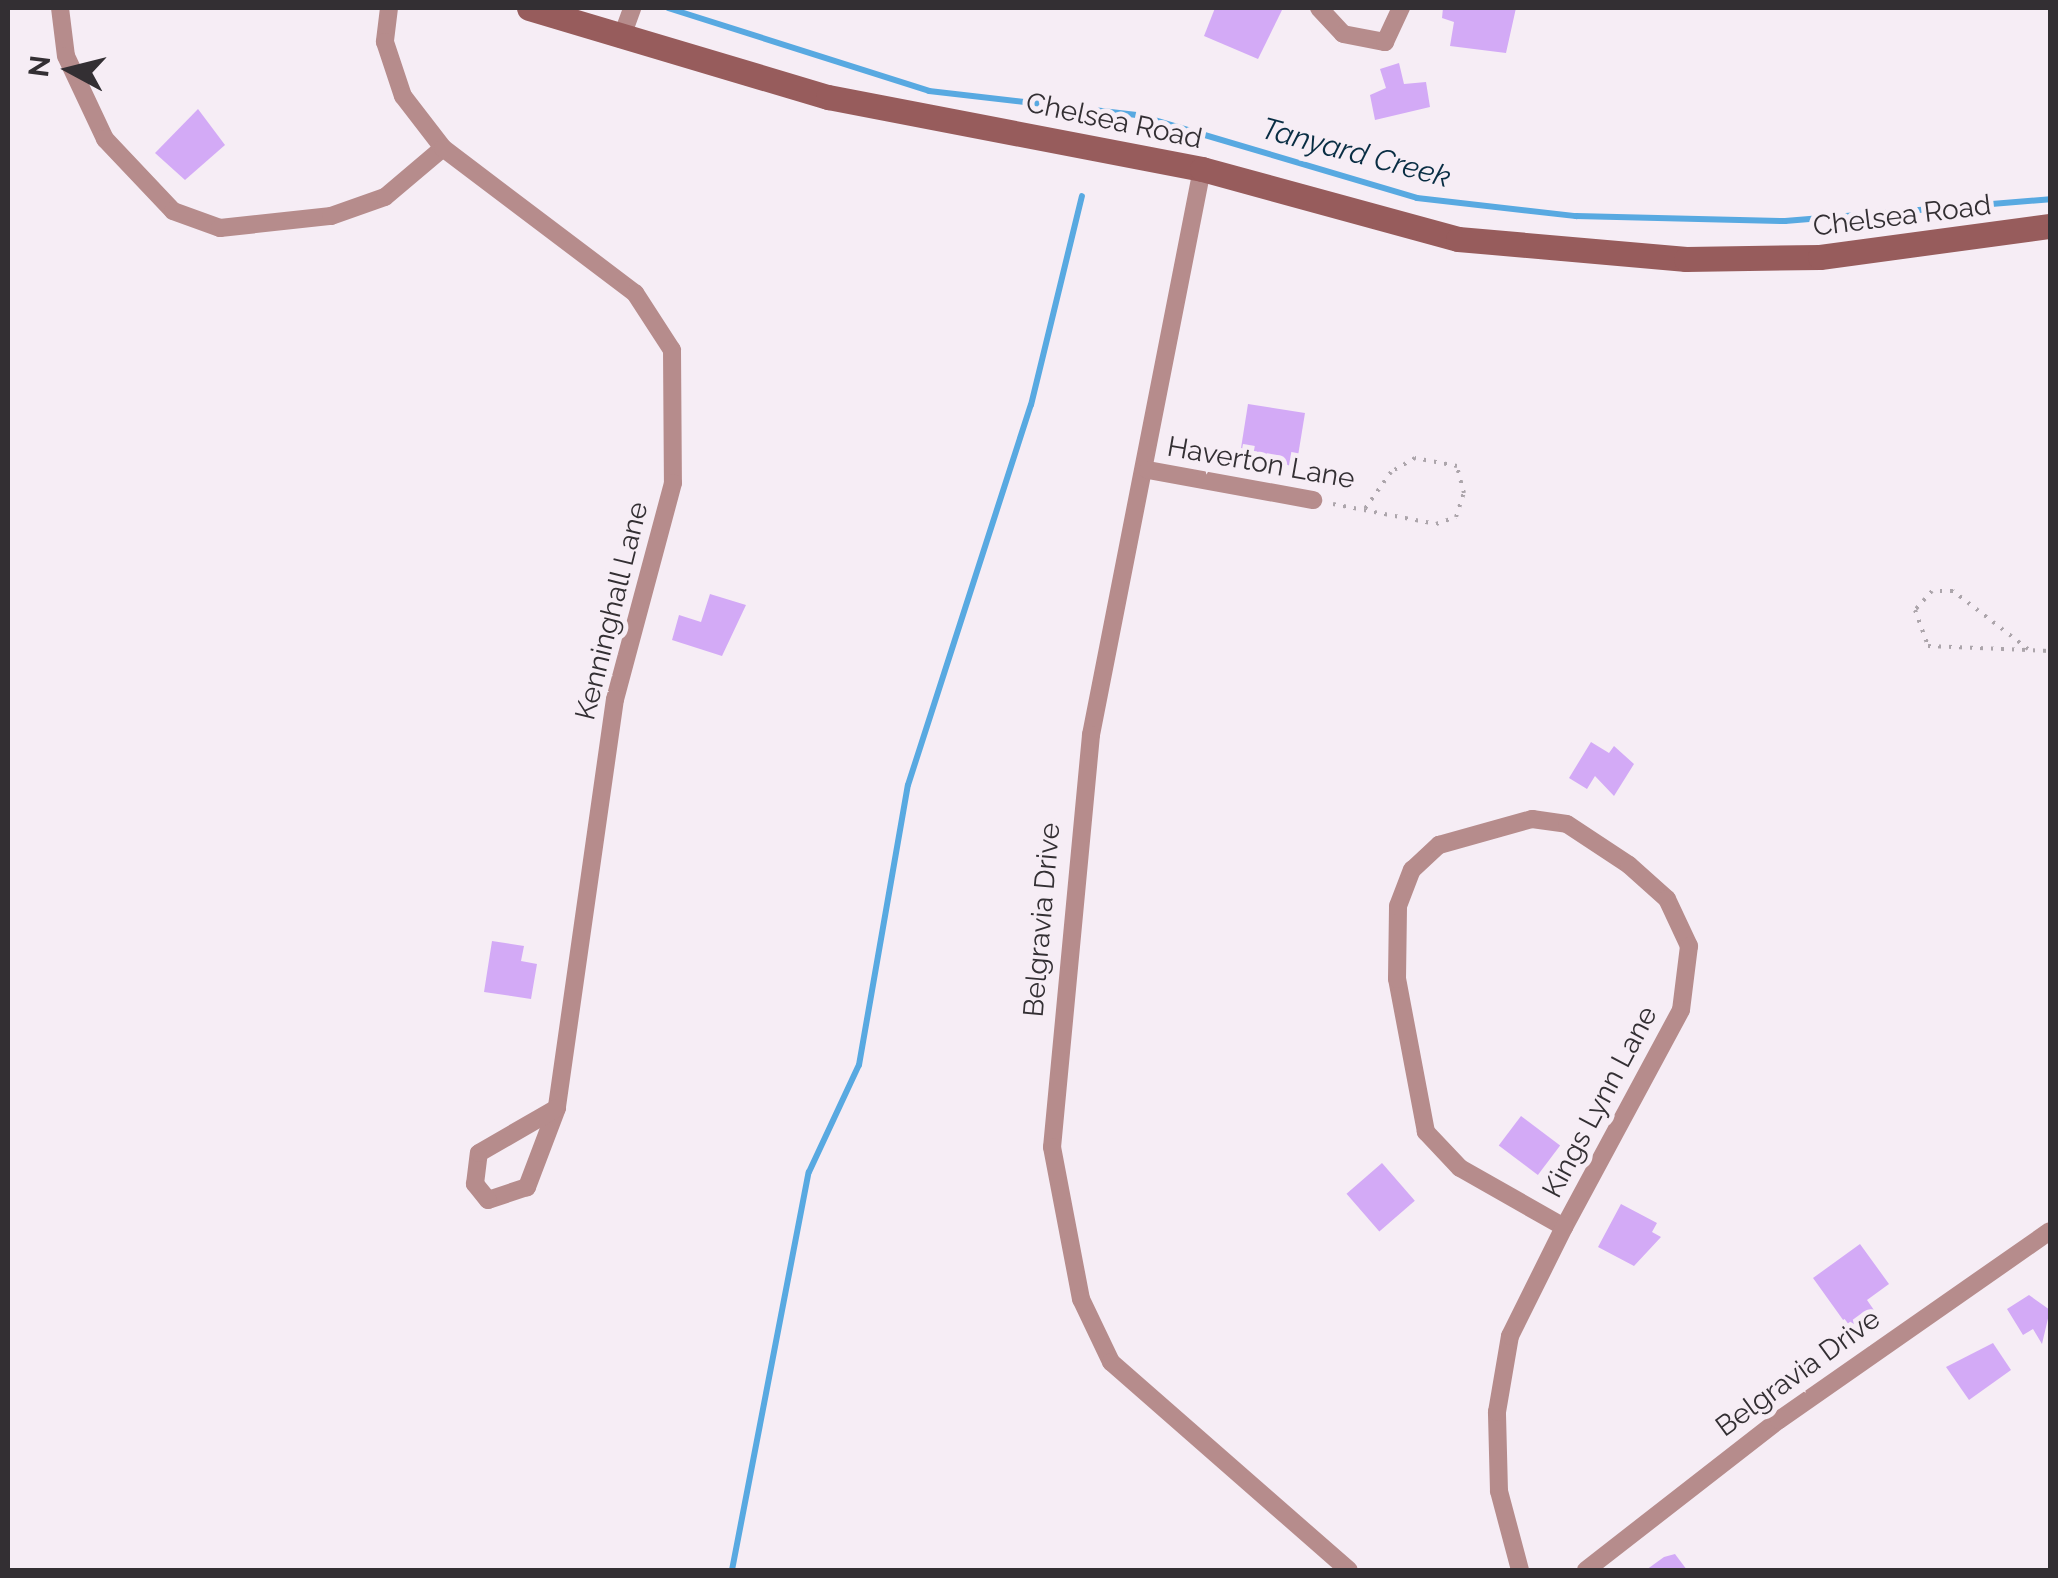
<!DOCTYPE html>
<style>
body{margin:0}
#map{position:relative;width:2058px;height:1578px;overflow:hidden;background:#f6edf5;font-family:Raleway,sans-serif}
div>[style]{position:absolute}
[style*='--x']{left:calc(var(--x)*1px);top:calc(var(--y)*1px);width:calc(var(--w)*1px);rotate:calc(var(--a)*1deg)}
.stream>*{height:6px;margin:-3px;padding:0 3px;transform-origin:3px;border-radius:3px;background:#58a9e1}
.building>*{inset:0;background:#d3aaf6;transform-origin:0 0}
.path>*{height:4px;margin-top:-2px;transform-origin:0;background:repeating-linear-gradient(90deg,#aca5ab 0 2.5px,transparent 0 10.5px)}
.street>*{height:18px;margin:-9px;padding:0 9px;transform-origin:9px;border-radius:9px;background:#b68c8c}
.secondary>*{height:25px;margin:-12.5px;padding:0 12.5px;transform-origin:12.5px;border-radius:12.5px;background:#975c5c}
span{translate:-50% -50%;white-space:nowrap;text-align:center;line-height:1.15;-webkit-text-stroke:10px #f6edf5;paint-order:stroke}
.street-label{font-size:28px;color:#332f33}
.water-label{font-size:30px;color:#082d43;font-style:italic}
.frame{position:absolute;inset:0;border:10px solid #332f33;pointer-events:none}
.north{position:absolute;left:20px;top:20px;width:100px;height:100px;-webkit-text-stroke:8px #f6edf5;paint-order:stroke;rotate:277deg;font-size:28px;font-weight:700;line-height:40px;text-align:center;color:#332f33}
.north::after{content:'';display:block;margin:auto;width:35px;height:45px;background:#332f33;clip-path:polygon(50% 0,100% 100%,50% 72%,0 100%)}
</style>
<div id="map">
<div class="stream">
<div style="--x:668;--y:8;--w:274;--a:17.6"></div>
<div style="--x:929;--y:91;--w:209;--a:6.6"></div>
<div style="--x:1137;--y:115;--w:292;--a:16.5"></div>
<div style="--x:1417;--y:198;--w:160;--a:6.5"></div>
<div style="--x:1576;--y:216;--w:209;--a:1.4"></div>
<div style="--x:1785;--y:221;--w:266;--a:-4.7"></div>
<div style="--x:732;--y:1570;--w:405;--a:-79.1"></div>
<div style="--x:809;--y:1172;--w:118;--a:-65"></div>
<div style="--x:859;--y:1065;--w:284;--a:-80.1"></div>
<div style="--x:908;--y:785;--w:399;--a:-72.1"></div>
<div style="--x:1031;--y:405;--w:215;--a:-76.3"></div>
</div>
<div class="building">
<div style="clip-path:polygon(1215px 8px,1283px 8px,1258px 59px,1204px 36px)"></div>
<div style="clip-path:polygon(1443px 8px,1516px 8px,1506px 53px,1450px 46px,1454px 22px,1442px 18px)"></div>
<div style="clip-path:polygon(1399px 63px,1404px 84px,1426px 82px,1430px 107px,1375px 120px,1370px 95px,1386px 88px,1380px 69px)"></div>
<div style="clip-path:polygon(198px 109px,225px 145px,185px 180px,155px 153px)"></div>
<div style="clip-path:polygon(1248px 404px,1305px 413px,1296px 468px,1241px 448px)"></div>
<div style="clip-path:polygon(710px 594px,746px 605px,722px 656px,672px 640px,679px 615px,701px 622px)"></div>
<div style="clip-path:polygon(1591px 742px,1609px 753px,1614px 746px,1634px 764px,1614px 796px,1595px 776px,1587px 789px,1569px 778px)"></div>
<div style="clip-path:polygon(492px 941px,524px 946px,521px 961px,537px 964px,531px 999px,484px 992px)"></div>
<div style="left:1521px;top:1116px;width:49px;height:37px;rotate:37deg"></div>
<div style="left:1382px;top:1163px;width:50px;height:47px;rotate:49deg"></div>
<div style="clip-path:polygon(1621px 1204px,1657px 1223px,1652px 1232px,1661px 1237px,1634px 1266px,1598px 1247px)"></div>
<div style="clip-path:polygon(1860px 1244px,1889px 1284px,1867px 1300px,1876px 1313px,1851px 1331px,1813px 1278px)"></div>
<div style="clip-path:polygon(2029px 1295px,2050px 1310px,2042px 1344px,2033px 1329px,2023px 1335px,2007px 1309px)"></div>
<div style="clip-path:polygon(1993px 1343px,2011px 1370px,1969px 1400px,1946px 1367px)"></div>
<div style="clip-path:polygon(1675px 1554px,1687px 1570px,1646px 1570px,1664px 1557px)"></div>
</div>
<div class="path">
<div style="--x:1333;--y:504;--w:105;--a:11"></div>
<div style="--x:1436;--y:524;--w:21;--a:-19"></div>
<div style="--x:1456;--y:517;--w:25;--a:-72"></div>
<div style="--x:1464;--y:493;--w:28;--a:-105"></div>
<div style="--x:1457;--y:466;--w:43;--a:-169.2"></div>
<div style="--x:1415;--y:458;--w:28;--a:150"></div>
<div style="--x:1391;--y:472;--w:47;--a:125.4"></div>
<div style="--x:2028;--y:649;--w:95;--a:-142.3"></div>
<div style="--x:1953;--y:591;--w:21;--a:180"></div>
<div style="--x:1932;--y:591;--w:25;--a:132"></div>
<div style="--x:1915;--y:610;--w:38;--a:70"></div>
<div style="--x:1928;--y:646;--w:122;--a:2.3"></div>
</div>
<div class="street">
<div style="--x:60;--y:8;--w:48;--a:82.9"></div>
<div style="--x:66;--y:56;--w:92;--a:64.8"></div>
<div style="--x:105;--y:139;--w:99;--a:46.6"></div>
<div style="--x:173;--y:211;--w:50;--a:19.9"></div>
<div style="--x:220;--y:228;--w:112;--a:-6.2"></div>
<div style="--x:331;--y:216;--w:57;--a:-19.4"></div>
<div style="--x:385;--y:197;--w:76;--a:-40.2"></div>
<div style="--x:389;--y:8;--w:34;--a:97"></div>
<div style="--x:385;--y:42;--w:57;--a:71.6"></div>
<div style="--x:403;--y:96;--w:66;--a:52.4"></div>
<div style="--x:443;--y:148;--w:241;--a:37.1"></div>
<div style="--x:635;--y:293;--w:68;--a:57"></div>
<div style="--x:672;--y:350;--w:133;--a:89.6"></div>
<div style="--x:673;--y:483;--w:224;--a:105"></div>
<div style="--x:615;--y:699;--w:413;--a:98.1"></div>
<div style="--x:557;--y:1108;--w:85;--a:110.8"></div>
<div style="--x:527;--y:1187;--w:41;--a:161.6"></div>
<div style="--x:488;--y:1200;--w:21;--a:-129"></div>
<div style="--x:475;--y:1184;--w:31;--a:-83"></div>
<div style="--x:479;--y:1153;--w:90;--a:-30"></div>
<div style="--x:1319;--y:8;--w:35;--a:47"></div>
<div style="--x:1343;--y:34;--w:43;--a:10.8"></div>
<div style="--x:1385;--y:42;--w:38;--a:-65"></div>
<div style="--x:621;--y:39;--w:33;--a:-70"></div>
<div style="--x:1202;--y:169;--w:577;--a:101.1"></div>
<div style="--x:1091;--y:735;--w:414;--a:95.4"></div>
<div style="--x:1052;--y:1147;--w:155;--a:79.2"></div>
<div style="--x:1081;--y:1299;--w:70;--a:64.5"></div>
<div style="--x:1111;--y:1362;--w:316;--a:41.2"></div>
<div style="--x:1148;--y:470;--w:168;--a:10.3"></div>
<div style="--x:1532;--y:819;--w:35;--a:8"></div>
<div style="--x:1567;--y:824;--w:74;--a:33.5"></div>
<div style="--x:1629;--y:865;--w:51;--a:41.8"></div>
<div style="--x:1667;--y:899;--w:52;--a:64.9"></div>
<div style="--x:1689;--y:946;--w:64;--a:97.1"></div>
<div style="--x:1681;--y:1010;--w:247;--a:118.3"></div>
<div style="--x:1564;--y:1227;--w:120;--a:-150.4"></div>
<div style="--x:1460;--y:1168;--w:50;--a:-133.4"></div>
<div style="--x:1426;--y:1132;--w:156;--a:-100.7"></div>
<div style="--x:1397;--y:979;--w:73;--a:-89.2"></div>
<div style="--x:1398;--y:906;--w:39;--a:-69"></div>
<div style="--x:1412;--y:870;--w:37;--a:-43"></div>
<div style="--x:1439;--y:845;--w:97;--a:-15.6"></div>
<div style="--x:1520;--y:1570;--w:82;--a:-104.9"></div>
<div style="--x:1499;--y:1491;--w:79;--a:-91.5"></div>
<div style="--x:1497;--y:1412;--w:77;--a:-80.3"></div>
<div style="--x:1510;--y:1336;--w:122;--a:-63.6"></div>
<div style="--x:1586;--y:1570;--w:244;--a:-37.9"></div>
<div style="--x:1779;--y:1420;--w:330;--a:-34.9"></div>
</div>
<div class="secondary">
<div style="--x:529;--y:8;--w:312;--a:16.6"></div>
<div style="--x:828;--y:97;--w:381;--a:10.9"></div>
<div style="--x:1202;--y:169;--w:265;--a:15.3"></div>
<div style="--x:1458;--y:239;--w:229;--a:5"></div>
<div style="--x:1686;--y:259;--w:134;--a:-0.9"></div>
<div style="--x:1820;--y:257;--w:232;--a:-7.7"></div>
</div>
<div class="street-label">
<span style="left:1114px;top:121px;rotate:12deg">Chelsea Road</span>
<span style="left:1902px;top:216px;rotate:-7deg">Chelsea Road</span>
<span style="left:1261px;top:463px;rotate:10deg">Haverton Lane</span>
<span style="left:612px;top:611px;rotate:-76deg">Kenninghall Lane</span>
<span style="left:1042px;top:920px;rotate:-85deg">Belgravia Drive</span>
<span style="left:1600px;top:1102px;rotate:-62deg">Kings Lynn Lane</span>
<span style="left:1798px;top:1373px;rotate:-36deg">Belgravia Drive</span>
</div>
<div class="water-label">
<span style="left:1356px;top:153px;rotate:15deg">Tanyard Creek</span>
</div>
<div class="frame"></div>
<div class="north">N</div>
</div>
